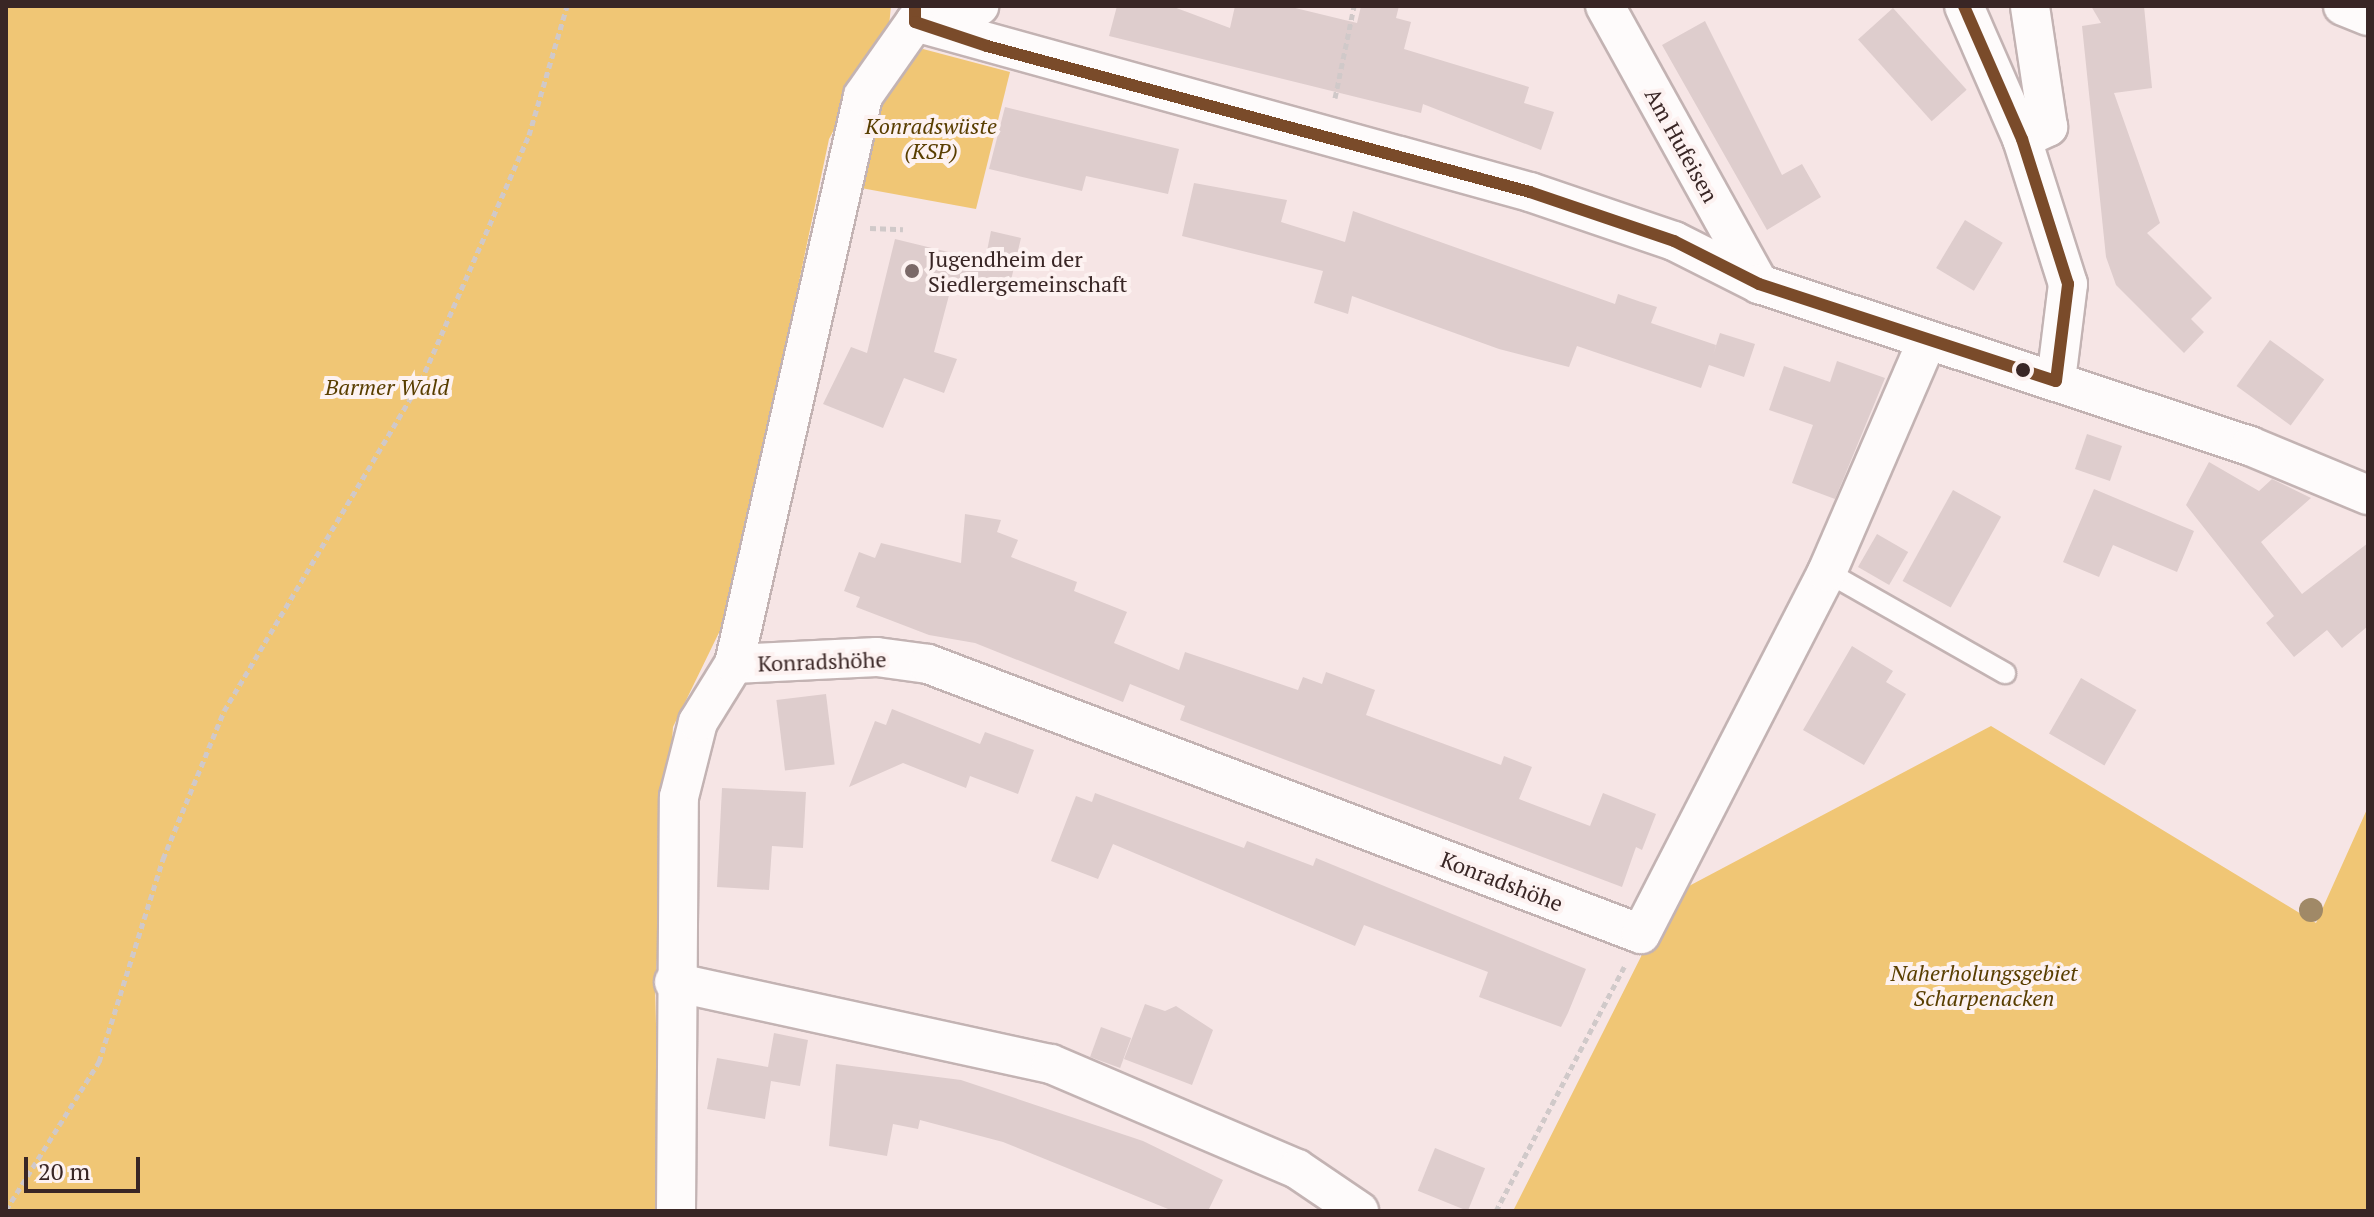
<!DOCTYPE html>
<meta charset="utf-8">
<style>
body{margin:0}
#map{position:relative;width:2374px;height:1217px;overflow:hidden;background:#f6e5e5;font-family:"PT Serif",serif}
div>[style]{position:absolute}
[style*='--x']{left:calc(var(--x)*1px);top:calc(var(--y)*1px);width:calc(var(--w)*1px);rotate:calc(var(--a)*1deg)}
.green>*{inset:0;background:#f0c675}
.building>*{inset:0;background:#decdcd;transform-origin:0 0}
.path>*{height:5px;margin-top:-2.5px;transform-origin:0;background:repeating-linear-gradient(90deg,#d0c9c9 0 6px,transparent 0 10px)}
.roads{filter:drop-shadow(2px 0 #c3b3b3) drop-shadow(-2px 0 #c3b3b3) drop-shadow(0 2px #c3b3b3) drop-shadow(0 -2px #c3b3b3)}
.service>*{height:20px;margin:-10px;padding:0 10px;transform-origin:10px;border-radius:10px;background:#fefbfb}
.minor>*{height:38px;margin:-19px;padding:0 19px;transform-origin:19px;border-radius:19px;background:#fefbfb}
.bus-1>*{height:12px;margin:-6px;padding:0 6px;transform-origin:6px;border-radius:6px;background:#7a4b2a}
.trees>*{width:24px;height:24px;margin:-12px;border-radius:50%;background:#a08967}
.dots>*{width:22px;height:22px;translate:-50% -50%;box-sizing:border-box;border:4px solid #fdf2f1;border-radius:50%}
span{translate:-50% -50%;white-space:nowrap;text-align:center;line-height:1.15;-webkit-text-stroke:8px #fdf2f1;paint-order:stroke}
.park-label{font-size:22px;color:#593e00;font-style:italic}
.street-label{font-size:22px;color:#392625}
.poi-label{font-size:22px;color:#392625}
.left{translate:0 -50%;text-align:left}
.frame{position:absolute;inset:0;border:8px solid #392625;pointer-events:none}
.scale{position:absolute;left:24px;top:1157px;width:116px;height:36px;box-sizing:border-box;border:4px solid #392625;border-top:0;padding-left:10px;font-size:24px;line-height:28px;white-space:nowrap;color:#392625;-webkit-text-stroke:6px #fdf2f1;paint-order:stroke}
</style>
<div id="map">
<div class="green">
<div style="clip-path:polygon(6px 6px,891px 6px,889px 26px,829px 139px,730px 610px,673px 727px,655px 987px,661px 1211px,6px 1211px)"></div>
<div style="clip-path:polygon(923px 49px,1010px 72px,976px 209px,861px 188px,885px 91px,903px 59px)"></div>
<div style="clip-path:polygon(1991px 726px,2316px 923px,2368px 807px,2368px 1211px,1513px 1211px,1672px 895px)"></div>
</div>
<div class="building">
<div style="clip-path:polygon(1117px 6px,1171px 6px,1230px 28px,1235px 6px,1287px 6px,1357px 23px,1361px 6px,1399px 6px,1396px 18px,1411px 22px,1404px 49px,1529px 87px,1524px 103px,1554px 112px,1541px 150px,1423px 104px,1421px 113px,1109px 36px)"></div>
<div style="clip-path:polygon(2091px 6px,2144px 6px,2152px 88px,2114px 93px,2160px 223px,2147px 233px,2212px 298px,2191px 319px,2204px 332px,2184px 353px,2116px 285px,2106px 257px,2082px 26px,2101px 23px)"></div>
<div style="left:1893px;top:8px;width:110px;height:47px;rotate:48deg"></div>
<div style="clip-path:polygon(1705px 21px,1782px 175px,1802px 164px,1821px 197px,1767px 230px,1662px 45px)"></div>
<div style="clip-path:polygon(1005px 107px,1179px 149px,1168px 194px,1086px 176px,1082px 191px,989px 169px)"></div>
<div style="clip-path:polygon(1194px 183px,1287px 200px,1281px 222px,1345px 242px,1353px 211px,1615px 304px,1618px 294px,1641px 302px,1657px 307px,1651px 323px,1716px 345px,1713px 355px,1720px 333px,1755px 344px,1744px 377px,1709px 365px,1701px 388px,1577px 346px,1569px 367px,1499px 349px,1352px 296px,1348px 314px,1314px 303px,1323px 271px,1182px 236px)"></div>
<div style="left:1965px;top:220px;width:44px;height:56px;rotate:31deg"></div>
<div style="clip-path:polygon(991px 231px,1021px 238px,1007px 297px,952px 284px,934px 352px,957px 359px,944px 393px,904px 378px,883px 428px,823px 404px,851px 347px,867px 353px,895px 239px,985px 261px)"></div>
<div style="left:2270px;top:340px;width:67px;height:57px;rotate:36deg"></div>
<div style="clip-path:polygon(1837px 361px,1885px 378px,1835px 499px,1792px 483px,1813px 425px,1769px 410px,1784px 366px,1830px 382px)"></div>
<div style="left:2087px;top:434px;width:37px;height:37px;rotate:19deg"></div>
<div style="clip-path:polygon(2209px 462px,2259px 491px,2272px 479px,2311px 498px,2261px 542px,2302px 594px,2368px 543px,2368px 626px,2342px 648px,2327px 630px,2294px 657px,2266px 623px,2274px 616px,2186px 505px)"></div>
<div style="clip-path:polygon(2094px 489px,2194px 531px,2177px 572px,2113px 545px,2099px 577px,2063px 562px)"></div>
<div style="left:1953px;top:490px;width:55px;height:104px;rotate:29deg"></div>
<div style="clip-path:polygon(965px 514px,1001px 520px,997px 532px,1018px 540px,1011px 557px,1077px 582px,1074px 591px,1127px 612px,1114px 643px,1179px 670px,1185px 652px,1298px 690px,1303px 677px,1322px 684px,1326px 672px,1375px 690px,1366px 715px,1501px 765px,1504px 756px,1532px 767px,1519px 799px,1590px 826px,1603px 793px,1656px 814px,1642px 850px,1636px 847px,1622px 887px,1180px 720px,1185px 706px,1130px 684px,1123px 702px,975px 643px,929px 635px,856px 607px,860px 597px,844px 591px,859px 552px,875px 558px,881px 543px,961px 563px)"></div>
<div style="left:1877px;top:534px;width:36px;height:38px;rotate:30deg"></div>
<div style="clip-path:polygon(1852px 646px,1893px 671px,1886px 682px,1906px 694px,1864px 765px,1803px 730px)"></div>
<div style="left:2081px;top:678px;width:64px;height:64px;rotate:30deg"></div>
<div style="left:826px;top:694px;width:71px;height:50px;rotate:83deg"></div>
<div style="clip-path:polygon(892px 709px,980px 744px,985px 732px,1034px 750px,1018px 794px,970px 776px,966px 788px,903px 763px,849px 787px,875px 721px,886px 725px)"></div>
<div style="clip-path:polygon(722px 788px,806px 792px,803px 848px,772px 846px,769px 890px,717px 887px)"></div>
<div style="clip-path:polygon(1095px 793px,1244px 848px,1247px 841px,1313px 866px,1316px 858px,1586px 969px,1568px 1013px,1561px 1027px,1479px 997px,1488px 972px,1364px 925px,1355px 946px,1113px 844px,1098px 879px,1051px 861px,1076px 796px,1092px 802px)"></div>
<div style="clip-path:polygon(1145px 1004px,1165px 1011px,1176px 1006px,1213px 1030px,1192px 1085px,1124px 1059px)"></div>
<div style="left:1101px;top:1027px;width:32px;height:32px;rotate:20deg"></div>
<div style="clip-path:polygon(774px 1033px,808px 1040px,800px 1086px,771px 1081px,765px 1119px,707px 1109px,717px 1058px,768px 1067px)"></div>
<div style="clip-path:polygon(836px 1064px,961px 1080px,1143px 1141px,1223px 1180px,1208px 1211px,1173px 1211px,1003px 1142px,920px 1120px,918px 1129px,893px 1124px,887px 1156px,829px 1146px)"></div>
<div style="left:1435px;top:1148px;width:54px;height:46px;rotate:22deg"></div>
</div>
<div class="path">
<div style="--x:1335;--y:98;--w:94;--a:-78.3"></div>
<div style="--x:870;--y:228;--w:33;--a:2"></div>
<div style="--x:6;--y:1210;--w:175;--a:-57.9"></div>
<div style="--x:99;--y:1062;--w:213;--a:-72.5"></div>
<div style="--x:163;--y:859;--w:160;--a:-67.6"></div>
<div style="--x:224;--y:711;--w:384;--a:-59.2"></div>
<div style="--x:421;--y:381;--w:269;--a:-66.3"></div>
<div style="--x:529;--y:135;--w:134;--a:-73.6"></div>
<div style="--x:1496;--y:1211;--w:276;--a:-62.3"></div>
</div>
<div class="roads">
<div class="service">
<div style="--x:1827;--y:572;--w:205;--a:29.6"></div>
</div>
<div class="minor">
<div style="--x:1605;--y:6;--w:318;--a:61"></div>
<div style="--x:1964;--y:6;--w:145;--a:66.4"></div>
<div style="--x:2022;--y:139;--w:152;--a:72.4"></div>
<div style="--x:2068;--y:284;--w:98;--a:97.1"></div>
<div style="--x:2343;--y:6;--w:27;--a:22"></div>
<div style="--x:915;--y:22;--w:638;--a:15.45"></div>
<div style="--x:1530;--y:192;--w:152;--a:18.8"></div>
<div style="--x:1674;--y:241;--w:95;--a:26.8"></div>
<div style="--x:1759;--y:284;--w:517;--a:18.26"></div>
<div style="--x:2250;--y:446;--w:128;--a:22.6"></div>
<div style="--x:921;--y:22;--w:29;--a:-2"></div>
<div style="--x:950;--y:21;--w:33;--a:-27"></div>
<div style="--x:2022;--y:139;--w:29;--a:-25"></div>
<div style="--x:2048;--y:127;--w:122;--a:-98.5"></div>
<div style="--x:734;--y:664;--w:143;--a:-2.8"></div>
<div style="--x:877;--y:657;--w:51;--a:7.8"></div>
<div style="--x:928;--y:664;--w:762;--a:20.74"></div>
<div style="--x:1641;--y:934;--w:407;--a:-62.8"></div>
<div style="--x:1827;--y:572;--w:252;--a:-66.6"></div>
<div style="--x:674;--y:982;--w:386;--a:12.3"></div>
<div style="--x:1051;--y:1064;--w:267;--a:23.1"></div>
<div style="--x:1297;--y:1169;--w:75;--a:34.1"></div>
<div style="--x:676;--y:1211;--w:414;--a:-89.6"></div>
<div style="--x:679;--y:797;--w:77;--a:-75.8"></div>
<div style="--x:698;--y:722;--w:68;--a:-58.2"></div>
<div style="--x:734;--y:664;--w:582;--a:-77.2"></div>
<div style="--x:863;--y:96;--w:90;--a:-54.9"></div>
</div>
</div>
<div class="bus-1">
<div style="--x:915;--y:6;--w:16;--a:90"></div>
<div style="--x:915;--y:22;--w:76;--a:18.4"></div>
<div style="--x:987;--y:46;--w:562;--a:15.05"></div>
<div style="--x:1530;--y:192;--w:152;--a:18.8"></div>
<div style="--x:1674;--y:241;--w:95;--a:26.8"></div>
<div style="--x:1759;--y:284;--w:312;--a:18.1"></div>
<div style="--x:2056;--y:381;--w:98;--a:-82.9"></div>
<div style="--x:2068;--y:284;--w:152;--a:-107.6"></div>
<div style="--x:2022;--y:139;--w:145;--a:-113.6"></div>
</div>
<div class="trees">
<div style="left:2311px;top:910px"></div>
</div>
<div class="dots">
<div style="left:912px;top:271px;background:#7b6968"></div>
<div style="left:2023px;top:370px;background:#392625"></div>
</div>
<div class="park-label">
<span style="left:931px;top:138px">Konradswüste<br>(KSP)</span>
<span style="left:387px;top:387px">Barmer Wald</span>
<span style="left:1984px;top:985px">Naherholungsgebiet<br>Scharpenacken</span>
</div>
<div class="street-label">
<span style="left:1682px;top:145px;rotate:61deg">Am Hufeisen</span>
<span style="left:822px;top:661px;rotate:-2deg">Konradshöhe</span>
<span style="left:1502px;top:881px;rotate:21deg">Konradshöhe</span>
</div>
<div class="poi-label">
<span class="left" style="left:928px;top:271px">Jugendheim der<br>Siedlergemeinschaft</span>
</div>
<div class="frame"></div>
<div class="scale">20 m</div>
</div>
